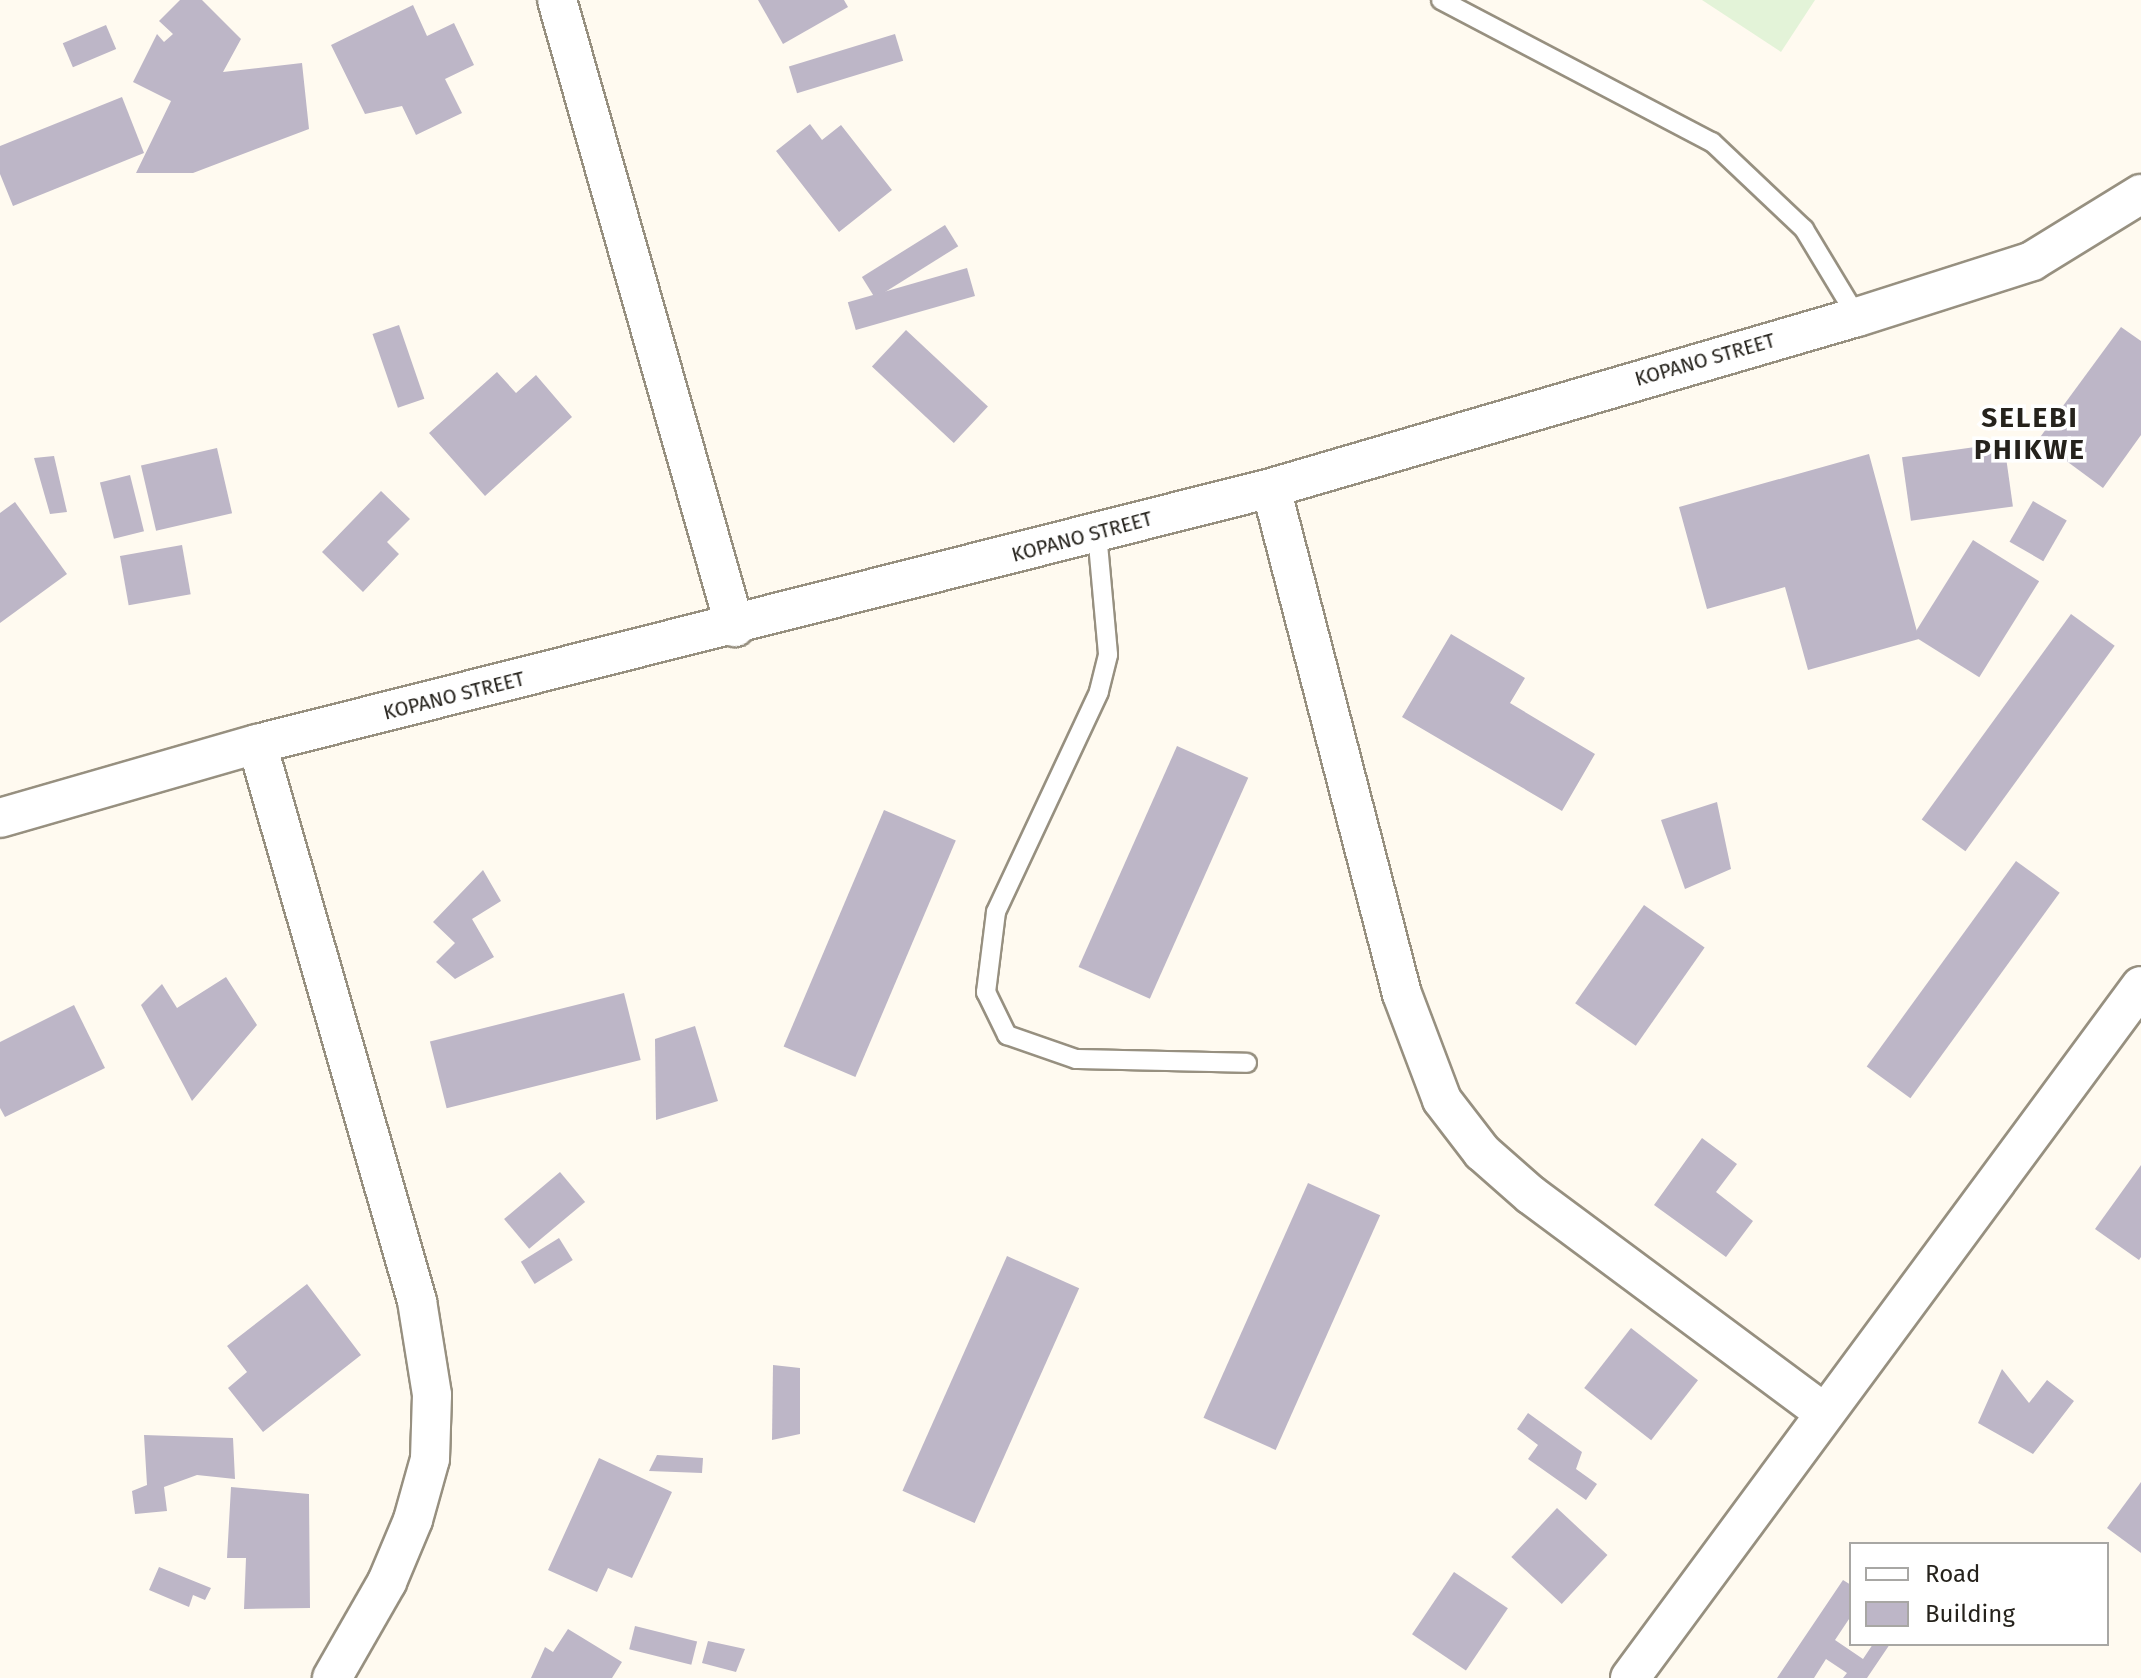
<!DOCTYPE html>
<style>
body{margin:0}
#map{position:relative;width:2141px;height:1678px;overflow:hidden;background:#fffaf0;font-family:"Fira Sans",sans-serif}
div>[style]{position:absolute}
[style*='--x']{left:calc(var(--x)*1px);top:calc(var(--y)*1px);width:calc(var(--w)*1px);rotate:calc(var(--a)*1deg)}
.green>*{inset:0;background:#e3f3d8}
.building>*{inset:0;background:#bdb6c7;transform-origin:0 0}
.roads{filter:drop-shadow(2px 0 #979080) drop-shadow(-2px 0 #979080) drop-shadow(0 2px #979080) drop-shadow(0 -2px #979080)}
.lane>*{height:18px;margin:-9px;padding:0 9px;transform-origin:9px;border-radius:9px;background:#fff}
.street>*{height:38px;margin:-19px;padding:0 19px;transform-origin:19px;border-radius:19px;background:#fff}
span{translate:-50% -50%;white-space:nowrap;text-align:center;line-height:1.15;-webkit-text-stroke:7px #fff;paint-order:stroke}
.street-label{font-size:20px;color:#25221c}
.district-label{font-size:28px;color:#25221c;font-weight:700;letter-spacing:2px}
.legend{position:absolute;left:1849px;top:1542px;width:260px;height:104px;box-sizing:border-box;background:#fff;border:2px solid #a8a7a4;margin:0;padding:10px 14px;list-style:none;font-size:24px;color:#25221c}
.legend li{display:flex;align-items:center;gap:16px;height:40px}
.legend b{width:40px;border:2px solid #a8a7a4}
</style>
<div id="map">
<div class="green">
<div style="clip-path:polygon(1702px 0,1815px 0,1781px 52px)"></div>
</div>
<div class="building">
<div style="clip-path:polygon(180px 0,202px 0,241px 39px,223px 72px,302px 63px,309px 129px,193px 173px,136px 173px,171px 101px,133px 82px,157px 34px,164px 42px,173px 34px,159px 21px)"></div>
<div style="clip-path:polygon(758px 0,844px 0,848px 7px,783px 44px)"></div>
<div style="clip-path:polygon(413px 5px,427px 36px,454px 23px,474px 65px,445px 79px,462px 113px,416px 135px,402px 106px,365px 114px,331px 45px)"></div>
<div style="left:106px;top:25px;width:26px;height:47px;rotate:67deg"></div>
<div style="left:895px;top:34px;width:28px;height:111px;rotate:73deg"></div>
<div style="clip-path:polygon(122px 97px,144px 153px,13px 206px,0 174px,0 146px)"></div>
<div style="clip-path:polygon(810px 124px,822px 140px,841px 125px,892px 190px,839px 232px,776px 151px)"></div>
<div style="left:945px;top:225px;width:25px;height:98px;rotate:58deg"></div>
<div style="left:967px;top:268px;width:29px;height:124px;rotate:74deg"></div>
<div style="left:399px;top:325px;width:78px;height:28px;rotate:71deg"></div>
<div style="clip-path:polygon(2121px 327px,2141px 341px,2141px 435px,2103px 488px,2038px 440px)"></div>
<div style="left:906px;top:330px;width:112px;height:50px;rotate:43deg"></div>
<div style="clip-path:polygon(497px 372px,516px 393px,536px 375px,572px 417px,485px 496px,429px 433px)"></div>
<div style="left:2004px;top:443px;width:64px;height:103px;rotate:82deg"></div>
<div style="left:217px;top:448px;width:67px;height:78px;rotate:77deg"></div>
<div style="clip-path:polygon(1869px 454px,1919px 639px,1808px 670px,1785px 587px,1707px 609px,1679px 507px)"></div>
<div style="clip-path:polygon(54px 456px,67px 512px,50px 514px,34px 458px)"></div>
<div style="left:130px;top:475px;width:58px;height:31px;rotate:76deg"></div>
<div style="clip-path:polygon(381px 491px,410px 519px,387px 542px,399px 554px,363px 592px,322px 552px)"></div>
<div style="left:2033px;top:501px;width:39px;height:47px;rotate:30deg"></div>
<div style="clip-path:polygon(15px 502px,67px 574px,0 623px,0 513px)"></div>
<div style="left:1973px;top:540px;width:78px;height:113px;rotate:32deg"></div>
<div style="left:182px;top:545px;width:50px;height:63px;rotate:80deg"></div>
<div style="left:2071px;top:614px;width:54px;height:254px;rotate:36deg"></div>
<div style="clip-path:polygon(1451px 634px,1525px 678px,1510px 703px,1595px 754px,1562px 811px,1402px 717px)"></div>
<div style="left:1177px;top:746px;width:78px;height:242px;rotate:24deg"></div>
<div style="clip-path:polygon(1717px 802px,1731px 869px,1685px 889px,1661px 820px)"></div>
<div style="left:884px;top:810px;width:78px;height:257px;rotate:23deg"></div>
<div style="left:2016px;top:861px;width:54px;height:254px;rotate:36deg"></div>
<div style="clip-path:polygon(483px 870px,501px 901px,472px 919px,494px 957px,455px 979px,436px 962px,455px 943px,433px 922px)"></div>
<div style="left:1644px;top:905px;width:74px;height:120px;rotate:35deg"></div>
<div style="clip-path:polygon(226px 977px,257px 1025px,192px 1101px,141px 1005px,162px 984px,177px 1008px)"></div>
<div style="left:624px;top:993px;width:69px;height:200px;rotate:76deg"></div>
<div style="clip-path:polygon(74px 1005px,105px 1068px,5px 1117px,0 1108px,0 1042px)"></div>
<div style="clip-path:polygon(695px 1026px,718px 1101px,656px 1120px,655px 1039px)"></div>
<div style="clip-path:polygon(1702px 1138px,1737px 1164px,1716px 1192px,1753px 1221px,1726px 1257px,1654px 1205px)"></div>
<div style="clip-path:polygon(2141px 1165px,2141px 1257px,2139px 1260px,2095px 1229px)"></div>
<div style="left:560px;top:1172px;width:39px;height:73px;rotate:50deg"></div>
<div style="left:1308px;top:1183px;width:79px;height:257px;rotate:24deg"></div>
<div style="left:559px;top:1238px;width:26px;height:45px;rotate:58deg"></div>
<div style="left:1007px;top:1256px;width:79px;height:257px;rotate:24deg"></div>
<div style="clip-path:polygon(307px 1284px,361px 1355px,263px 1432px,228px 1388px,247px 1372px,227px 1346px)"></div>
<div style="left:1631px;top:1328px;width:85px;height:76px;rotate:38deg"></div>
<div style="clip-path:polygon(773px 1365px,800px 1368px,800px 1434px,772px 1440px)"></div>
<div style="clip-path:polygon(2002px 1369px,2029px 1403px,2047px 1380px,2074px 1401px,2033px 1454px,1978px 1423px)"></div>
<div style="clip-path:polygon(1528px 1413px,1582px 1452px,1576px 1469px,1597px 1484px,1586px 1500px,1528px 1459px,1538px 1445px,1517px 1429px)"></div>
<div style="clip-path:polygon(144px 1435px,233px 1438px,235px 1479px,197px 1475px,164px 1487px,167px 1511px,135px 1514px,132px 1491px,147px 1485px)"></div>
<div style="clip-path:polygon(657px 1455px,703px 1458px,702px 1473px,649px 1471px)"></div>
<div style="clip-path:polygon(599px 1458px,672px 1492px,632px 1578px,608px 1568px,597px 1592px,548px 1570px)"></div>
<div style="clip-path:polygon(2141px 1482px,2141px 1553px,2107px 1528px)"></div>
<div style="clip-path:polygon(231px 1487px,309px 1494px,310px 1608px,244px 1609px,246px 1558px,227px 1558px)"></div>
<div style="left:1557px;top:1508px;width:69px;height:67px;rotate:43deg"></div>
<div style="clip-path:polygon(159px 1567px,211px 1588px,205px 1600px,193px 1595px,189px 1607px,149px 1590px)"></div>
<div style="left:1454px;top:1572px;width:65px;height:75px;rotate:34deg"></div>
<div style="clip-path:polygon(1843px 1580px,1851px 1585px,1851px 1616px,1835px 1640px,1863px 1659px,1873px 1644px,1890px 1644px,1867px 1678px,1843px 1678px,1847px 1673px,1826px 1659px,1814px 1678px,1777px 1678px)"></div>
<div style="left:635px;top:1626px;width:64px;height:24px;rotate:14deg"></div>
<div style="clip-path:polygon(568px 1629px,622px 1662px,612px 1678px,531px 1678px,545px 1647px,553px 1652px)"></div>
<div style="clip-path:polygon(708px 1641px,745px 1649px,736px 1672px,702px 1663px)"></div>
</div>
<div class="roads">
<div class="lane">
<div style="--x:1441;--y:0;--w:306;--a:27.7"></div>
<div style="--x:1712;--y:142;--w:127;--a:43.4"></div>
<div style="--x:1804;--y:229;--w:103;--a:58.9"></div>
<div style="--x:1097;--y:533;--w:122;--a:84.8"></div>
<div style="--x:1108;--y:655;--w:38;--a:104"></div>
<div style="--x:1099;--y:692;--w:243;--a:115.1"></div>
<div style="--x:996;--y:912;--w:81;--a:97.1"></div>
<div style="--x:986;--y:992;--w:48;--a:64"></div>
<div style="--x:1007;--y:1035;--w:73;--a:19.2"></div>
<div style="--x:1076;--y:1059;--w:171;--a:1.3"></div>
</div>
<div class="street">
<div style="--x:557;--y:0;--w:652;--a:74.15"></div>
<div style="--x:1271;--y:488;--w:523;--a:75.49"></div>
<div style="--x:1402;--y:994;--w:113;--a:69.3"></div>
<div style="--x:1442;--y:1100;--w:66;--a:52.4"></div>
<div style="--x:1482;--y:1152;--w:65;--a:41.3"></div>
<div style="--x:1531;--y:1195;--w:366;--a:36.6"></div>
<div style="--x:257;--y:744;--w:580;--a:73.97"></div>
<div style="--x:417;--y:1301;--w:95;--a:80.9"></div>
<div style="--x:432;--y:1395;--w:64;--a:91.8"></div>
<div style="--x:430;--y:1459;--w:63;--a:105.6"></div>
<div style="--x:413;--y:1520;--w:67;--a:112.8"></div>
<div style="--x:387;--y:1582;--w:111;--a:119.8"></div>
<div style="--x:0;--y:818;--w:267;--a:-16.1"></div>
<div style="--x:257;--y:744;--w:1046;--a:-14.17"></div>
<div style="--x:1271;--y:488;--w:610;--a:-16.27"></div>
<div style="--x:1857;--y:317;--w:184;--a:-17.7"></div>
<div style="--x:2032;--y:261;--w:128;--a:-31.6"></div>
<div style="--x:1630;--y:1678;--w:860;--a:-53.56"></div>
</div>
</div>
<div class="street-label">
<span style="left:1705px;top:360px;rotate:-16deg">KOPANO STREET</span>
<span style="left:1082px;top:537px;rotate:-15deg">KOPANO STREET</span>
<span style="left:454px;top:696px;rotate:-14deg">KOPANO STREET</span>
</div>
<div class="district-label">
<span style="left:2030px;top:434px">SELEBI<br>PHIKWE</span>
</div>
<ul class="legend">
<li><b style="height:10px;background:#fff"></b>Road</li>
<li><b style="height:22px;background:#bdb6c7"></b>Building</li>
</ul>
</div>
